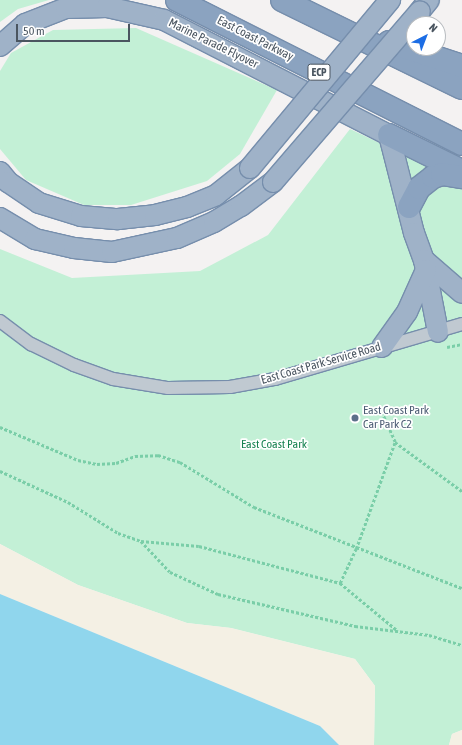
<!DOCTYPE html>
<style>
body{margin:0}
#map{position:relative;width:462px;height:745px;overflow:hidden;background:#f4f2f2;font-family:"Asap Condensed",sans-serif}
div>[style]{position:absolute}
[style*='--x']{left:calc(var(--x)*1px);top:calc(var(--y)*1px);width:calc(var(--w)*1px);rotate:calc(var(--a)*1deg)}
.green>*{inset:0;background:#c3f0d6}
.sand>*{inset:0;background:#f4f0e4}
.water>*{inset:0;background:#90d6ed}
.path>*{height:2.5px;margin-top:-1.25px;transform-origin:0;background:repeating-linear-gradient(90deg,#7acea8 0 3px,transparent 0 5px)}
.roads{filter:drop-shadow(1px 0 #768eac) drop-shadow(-1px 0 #768eac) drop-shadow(0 1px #768eac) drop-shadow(0 -1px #768eac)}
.minor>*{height:12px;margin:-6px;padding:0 6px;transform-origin:6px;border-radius:6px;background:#c0c9d1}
.trunk>*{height:20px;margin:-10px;padding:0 10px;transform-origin:10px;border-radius:10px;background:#9fb2c8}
.motorway>*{height:22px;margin:-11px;padding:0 11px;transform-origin:11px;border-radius:11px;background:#8ba3c0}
.bridges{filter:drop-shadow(1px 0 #768eac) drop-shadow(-1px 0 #768eac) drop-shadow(0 1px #768eac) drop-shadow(0 -1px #768eac)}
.trunk-bridge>*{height:20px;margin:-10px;padding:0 10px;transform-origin:10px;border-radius:10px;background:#9fb2c8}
.dots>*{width:11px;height:11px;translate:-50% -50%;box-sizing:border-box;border:2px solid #fff;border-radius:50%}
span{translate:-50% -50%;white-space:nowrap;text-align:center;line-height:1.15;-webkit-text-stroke:3.5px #fff;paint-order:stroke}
.shield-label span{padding:1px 3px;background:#fff;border:1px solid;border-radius:3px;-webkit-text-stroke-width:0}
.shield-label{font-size:11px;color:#4a5560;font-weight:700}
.street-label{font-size:12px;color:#4a5560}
.service-label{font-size:12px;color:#4e5e75}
.left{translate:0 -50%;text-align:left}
.park-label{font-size:12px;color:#188352}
.north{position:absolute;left:406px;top:16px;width:40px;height:40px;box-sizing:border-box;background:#fff;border:1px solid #b7bbbf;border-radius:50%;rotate:42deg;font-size:11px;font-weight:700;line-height:16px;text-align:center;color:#4a5560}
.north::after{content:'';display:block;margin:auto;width:14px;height:18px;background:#1c6de5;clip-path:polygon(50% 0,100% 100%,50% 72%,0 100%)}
.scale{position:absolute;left:16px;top:24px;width:114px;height:18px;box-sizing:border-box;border:2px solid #4a5560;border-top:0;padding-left:5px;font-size:12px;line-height:14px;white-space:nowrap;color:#4a5560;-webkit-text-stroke:3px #fff;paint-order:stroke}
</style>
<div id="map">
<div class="green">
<div style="clip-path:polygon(0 0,49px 0,18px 9px,0 22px)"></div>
<div style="clip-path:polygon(136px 28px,277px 90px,240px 154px,207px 181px,131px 205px,84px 205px,26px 180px,0 149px,0 71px,11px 53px,53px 30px)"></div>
<div style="clip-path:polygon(350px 129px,462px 182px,462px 730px,452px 734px,449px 745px,374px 745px,375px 686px,355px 659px,231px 628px,187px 623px,78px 585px,0 544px,0 249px,72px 278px,200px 271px,268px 235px)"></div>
</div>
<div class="sand">
<div style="clip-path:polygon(0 544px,78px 585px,187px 623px,231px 628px,355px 659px,375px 686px,374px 745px,339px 745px,320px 726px,0 594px)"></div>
<div style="clip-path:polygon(462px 730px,462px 745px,449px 745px,452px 734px)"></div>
</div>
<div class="water">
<div style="clip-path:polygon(0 594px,320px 726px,339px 745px,0 745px)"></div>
</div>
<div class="path">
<div style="--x:447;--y:347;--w:15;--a:-11"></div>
<div style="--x:0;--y:427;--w:85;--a:22.9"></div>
<div style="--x:78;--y:460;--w:19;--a:12"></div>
<div style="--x:97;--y:464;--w:19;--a:-3"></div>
<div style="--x:116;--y:463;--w:20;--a:-20"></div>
<div style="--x:135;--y:456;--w:23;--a:-2"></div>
<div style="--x:158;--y:455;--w:23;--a:18"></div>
<div style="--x:180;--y:462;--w:87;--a:31.3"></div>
<div style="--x:254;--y:507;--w:223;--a:21.3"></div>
<div style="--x:395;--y:442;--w:83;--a:36.2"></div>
<div style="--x:0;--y:471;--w:75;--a:24.5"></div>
<div style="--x:68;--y:502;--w:59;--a:31.8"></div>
<div style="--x:118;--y:533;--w:24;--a:19"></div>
<div style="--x:141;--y:541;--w:42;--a:46.9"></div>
<div style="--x:170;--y:572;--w:53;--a:24.6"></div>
<div style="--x:218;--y:594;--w:141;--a:13.1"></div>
<div style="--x:355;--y:626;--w:75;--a:6.9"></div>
<div style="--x:429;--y:635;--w:34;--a:17"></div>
<div style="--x:141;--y:541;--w:58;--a:4.9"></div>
<div style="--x:199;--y:546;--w:146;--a:14.7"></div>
<div style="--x:340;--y:583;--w:75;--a:39.6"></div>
<div style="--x:340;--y:583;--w:38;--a:-65"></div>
<div style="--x:356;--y:549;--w:114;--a:-70"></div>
<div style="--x:395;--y:442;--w:36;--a:-114"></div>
</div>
<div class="roads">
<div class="minor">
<div style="--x:0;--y:321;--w:39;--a:37"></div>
<div style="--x:31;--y:344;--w:48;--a:26"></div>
<div style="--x:74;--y:365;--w:41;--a:19.7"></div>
<div style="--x:113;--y:379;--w:56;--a:9.3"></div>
<div style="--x:168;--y:388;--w:62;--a:-0.9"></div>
<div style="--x:230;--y:387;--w:46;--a:-10.1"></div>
<div style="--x:275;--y:379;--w:195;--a:-16.4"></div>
</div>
<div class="trunk">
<div style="--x:420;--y:11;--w:14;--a:-51"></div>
<div style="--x:0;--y:46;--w:33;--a:-41"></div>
<div style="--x:25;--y:24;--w:44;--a:-21.3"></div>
<div style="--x:66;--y:8;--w:41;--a:-1.4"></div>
<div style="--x:107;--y:7;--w:58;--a:12.8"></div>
<div style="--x:164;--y:20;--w:253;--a:27.1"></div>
<div style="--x:389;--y:135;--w:101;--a:75.7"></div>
<div style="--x:414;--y:233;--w:29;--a:70"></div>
<div style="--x:424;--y:260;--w:73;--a:79"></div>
<div style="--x:0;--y:172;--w:13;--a:51"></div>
<div style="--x:8;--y:182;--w:37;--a:34"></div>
<div style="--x:39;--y:203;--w:44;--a:17.2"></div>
<div style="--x:81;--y:216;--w:37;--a:5"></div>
<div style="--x:118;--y:219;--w:37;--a:-6"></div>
<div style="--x:155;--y:215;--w:33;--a:-14"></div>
<div style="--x:187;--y:207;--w:31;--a:-22"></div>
<div style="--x:216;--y:195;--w:43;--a:-38.5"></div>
<div style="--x:0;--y:218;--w:41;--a:31"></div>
<div style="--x:35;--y:239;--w:40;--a:13"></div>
<div style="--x:74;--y:248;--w:38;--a:6"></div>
<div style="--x:112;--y:252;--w:66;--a:-12.2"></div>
<div style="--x:177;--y:238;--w:40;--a:-23.4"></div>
<div style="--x:214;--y:222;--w:31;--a:-31"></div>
<div style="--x:241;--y:206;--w:40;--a:-37"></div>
<div style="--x:424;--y:260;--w:50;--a:41"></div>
<div style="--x:382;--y:347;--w:43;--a:-54.5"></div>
<div style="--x:407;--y:312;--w:46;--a:-65.7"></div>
</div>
<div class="motorway">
<div style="--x:177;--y:0;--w:319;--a:26.8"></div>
<div style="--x:282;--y:0;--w:200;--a:26.1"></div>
<div style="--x:389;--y:42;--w:77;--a:18.2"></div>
<div style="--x:389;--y:135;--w:81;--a:26.3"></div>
<div style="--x:409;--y:207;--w:21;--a:-62"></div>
<div style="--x:419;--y:188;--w:18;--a:-38"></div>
<div style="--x:433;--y:177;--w:9;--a:-18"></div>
<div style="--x:442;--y:174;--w:20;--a:9"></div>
</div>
</div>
<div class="bridges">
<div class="trunk-bridge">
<div style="--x:250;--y:168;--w:219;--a:-50.2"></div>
<div style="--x:273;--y:182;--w:225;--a:-49.3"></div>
</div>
</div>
<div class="dots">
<div style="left:355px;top:418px;background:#5c6f8a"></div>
</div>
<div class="shield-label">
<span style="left:319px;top:72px">ECP</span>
</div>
<div class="street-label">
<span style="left:255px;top:39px;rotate:27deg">East Coast Parkway</span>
<span style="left:213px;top:44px;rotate:26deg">Marine Parade Flyover</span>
<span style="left:321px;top:364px;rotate:-16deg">East Coast Park Service Road</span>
</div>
<div class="service-label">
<span class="left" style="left:363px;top:418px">East Coast Park<br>Car Park C2</span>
</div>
<div class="park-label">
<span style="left:274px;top:445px">East Coast Park</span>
</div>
<div class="north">N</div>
<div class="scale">50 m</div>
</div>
